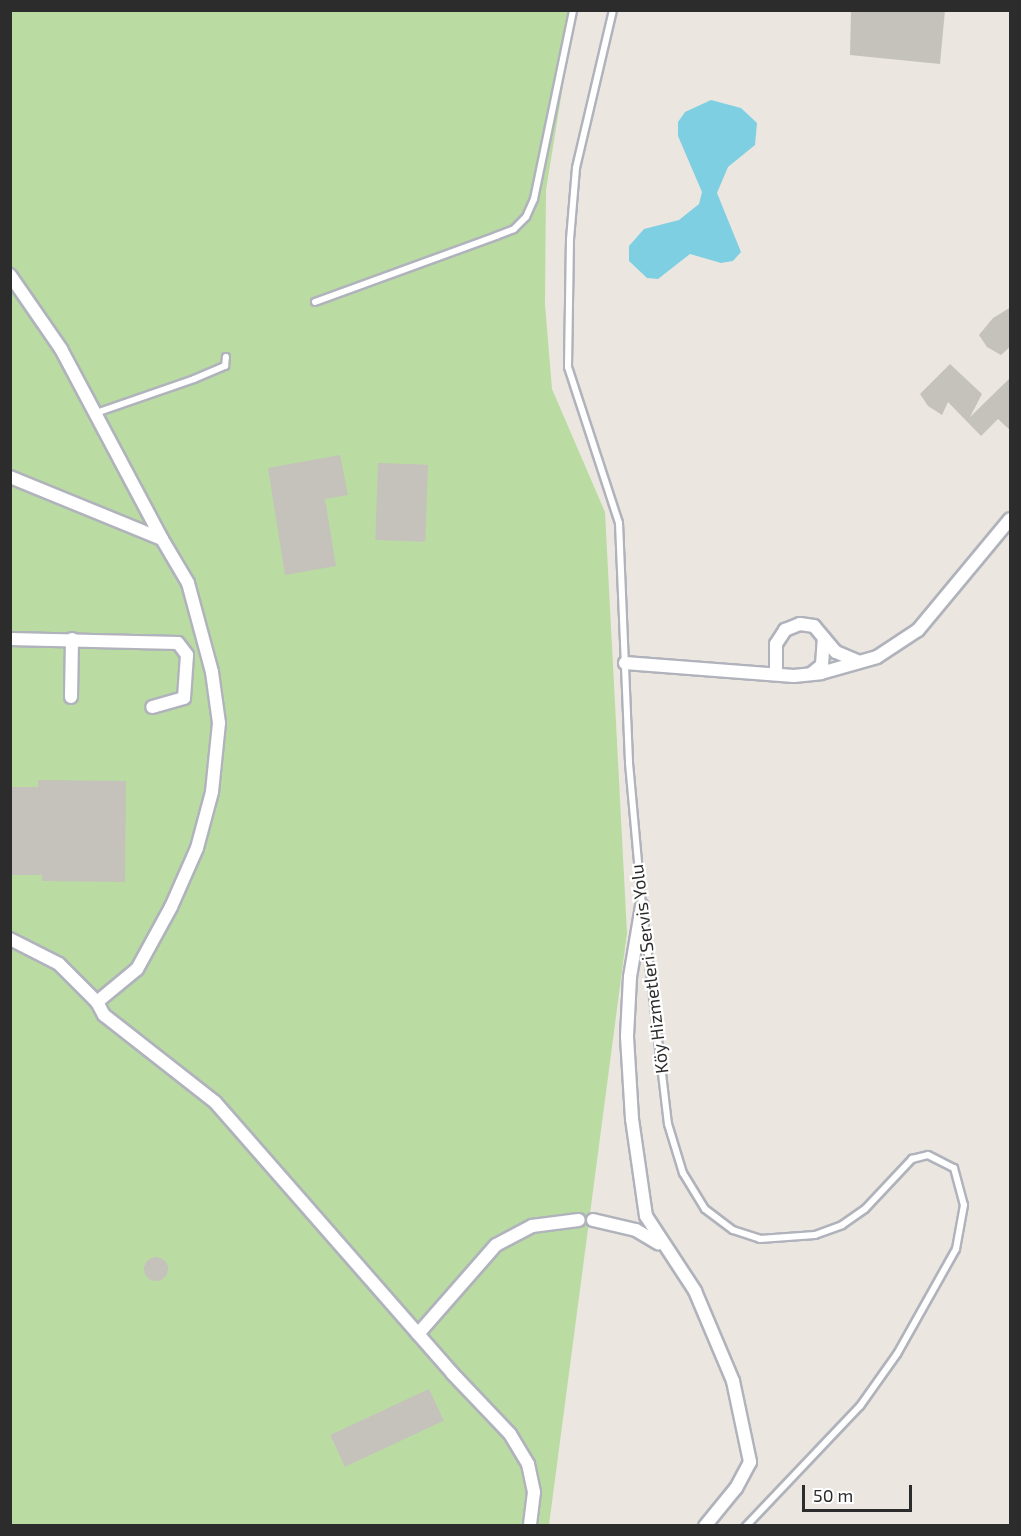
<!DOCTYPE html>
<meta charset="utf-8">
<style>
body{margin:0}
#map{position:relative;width:1021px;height:1536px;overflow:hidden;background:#ece6e0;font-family:"Exo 2",sans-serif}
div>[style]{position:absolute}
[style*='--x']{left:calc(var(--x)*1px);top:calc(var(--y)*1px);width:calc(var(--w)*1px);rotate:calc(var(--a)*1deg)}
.green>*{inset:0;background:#badca3}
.water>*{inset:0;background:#7fcfe2}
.building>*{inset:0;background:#c5c1bb;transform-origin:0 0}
.round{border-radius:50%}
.roads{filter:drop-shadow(2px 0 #b0b3bb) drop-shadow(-2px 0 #b0b3bb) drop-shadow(0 2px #b0b3bb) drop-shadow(0 -2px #b0b3bb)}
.lane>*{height:6px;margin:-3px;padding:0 3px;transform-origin:3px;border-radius:3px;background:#fff}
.street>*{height:12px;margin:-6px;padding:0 6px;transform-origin:6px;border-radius:6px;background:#fff}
span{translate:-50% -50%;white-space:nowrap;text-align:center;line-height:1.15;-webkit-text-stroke:4.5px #fff;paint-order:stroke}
.street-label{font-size:18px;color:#2c2c2c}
.frame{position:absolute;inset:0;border:12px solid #2c2c2c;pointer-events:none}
.scale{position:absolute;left:802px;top:1485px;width:110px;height:27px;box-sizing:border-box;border:3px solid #2c2c2c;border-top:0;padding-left:8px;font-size:18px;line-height:21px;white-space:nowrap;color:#2c2c2c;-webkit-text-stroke:4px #fff;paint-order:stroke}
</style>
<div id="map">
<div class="green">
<div style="clip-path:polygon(10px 11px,575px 11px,546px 190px,545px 304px,552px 389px,605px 512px,627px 933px,549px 1525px,11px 1525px)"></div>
</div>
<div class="water">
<div style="clip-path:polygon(711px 100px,741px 108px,757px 123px,755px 145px,728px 167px,717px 193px,741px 252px,733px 261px,721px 263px,690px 254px,658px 279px,647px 278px,629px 261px,629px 246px,644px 229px,679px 220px,699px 204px,702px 192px,678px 136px,678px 122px,685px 112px)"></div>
</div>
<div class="building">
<div style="clip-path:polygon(851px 10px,945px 10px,940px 64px,850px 55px)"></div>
<div style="clip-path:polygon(1011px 307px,1011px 346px,1001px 355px,987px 347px,979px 335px,993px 318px)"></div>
<div style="clip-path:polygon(950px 364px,982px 394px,970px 417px,1011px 377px,1011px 431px,998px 419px,981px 436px,948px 402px,942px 415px,928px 406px,920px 394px)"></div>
<div style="clip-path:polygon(340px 455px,348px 495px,325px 499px,336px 566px,285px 575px,268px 468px)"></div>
<div style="left:378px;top:463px;width:50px;height:77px;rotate:2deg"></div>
<div style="clip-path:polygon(38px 780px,126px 781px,125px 882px,42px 881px,42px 875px,10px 875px,10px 787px,38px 787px)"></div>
<div class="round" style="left:144px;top:1257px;width:24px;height:24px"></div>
<div style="left:429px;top:1389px;width:35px;height:109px;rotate:65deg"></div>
</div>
<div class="roads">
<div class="lane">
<div style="--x:613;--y:10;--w:162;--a:103.2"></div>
<div style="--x:576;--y:168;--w:71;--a:94.8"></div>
<div style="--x:570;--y:239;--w:128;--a:90.9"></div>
<div style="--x:568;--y:367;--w:164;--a:71.9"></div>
<div style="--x:619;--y:523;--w:240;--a:87.6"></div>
<div style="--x:629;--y:763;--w:145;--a:84.8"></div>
<div style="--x:315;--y:302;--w:193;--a:-20"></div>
<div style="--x:496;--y:236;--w:19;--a:-21"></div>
<div style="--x:514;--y:229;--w:17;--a:-45"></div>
<div style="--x:526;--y:217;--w:20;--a:-66"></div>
<div style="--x:534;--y:199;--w:193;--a:-78.3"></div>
<div style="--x:96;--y:413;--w:104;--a:-19.1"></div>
<div style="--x:194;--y:379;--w:34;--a:-23"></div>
<div style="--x:225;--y:366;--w:9;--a:-84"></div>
<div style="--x:644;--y:920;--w:205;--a:83.3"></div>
<div style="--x:668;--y:1124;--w:51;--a:73"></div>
<div style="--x:683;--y:1173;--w:42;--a:58.6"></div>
<div style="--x:705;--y:1209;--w:35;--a:37"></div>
<div style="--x:733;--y:1230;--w:28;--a:18"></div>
<div style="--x:760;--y:1239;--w:55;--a:-4.2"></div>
<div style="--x:815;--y:1235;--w:29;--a:-20"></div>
<div style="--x:842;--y:1225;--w:28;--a:-35"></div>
<div style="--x:865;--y:1209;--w:69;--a:-46.8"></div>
<div style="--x:912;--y:1159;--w:16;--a:-14"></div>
<div style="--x:928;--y:1155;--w:29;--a:27"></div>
<div style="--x:954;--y:1168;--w:38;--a:75"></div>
<div style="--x:964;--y:1205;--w:45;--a:100.3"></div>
<div style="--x:956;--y:1249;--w:120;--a:119.3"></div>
<div style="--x:897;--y:1354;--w:64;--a:125.4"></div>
<div style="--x:860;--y:1406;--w:166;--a:133.5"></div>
</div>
<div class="street">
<div style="--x:10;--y:275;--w:90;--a:55.4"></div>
<div style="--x:61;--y:349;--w:215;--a:62"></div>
<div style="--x:10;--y:477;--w:164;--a:22.2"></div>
<div style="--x:162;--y:539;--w:51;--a:59.4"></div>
<div style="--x:188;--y:583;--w:92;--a:74.9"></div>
<div style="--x:212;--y:672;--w:51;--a:82.2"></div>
<div style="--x:219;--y:723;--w:69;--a:95.8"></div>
<div style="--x:212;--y:792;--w:58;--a:105"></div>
<div style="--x:197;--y:848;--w:64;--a:113.8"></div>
<div style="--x:171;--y:907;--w:71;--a:118.7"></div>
<div style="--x:137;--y:969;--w:52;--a:140.5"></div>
<div style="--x:97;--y:1002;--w:15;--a:62"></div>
<div style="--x:104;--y:1015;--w:141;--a:38.1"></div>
<div style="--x:215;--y:1102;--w:360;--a:48.8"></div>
<div style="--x:452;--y:1373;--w:84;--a:46.4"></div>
<div style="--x:510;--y:1434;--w:35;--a:59"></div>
<div style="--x:528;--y:1464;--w:29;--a:78"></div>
<div style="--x:534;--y:1492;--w:34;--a:97"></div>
<div style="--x:10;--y:639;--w:168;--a:1.4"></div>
<div style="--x:178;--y:643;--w:15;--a:53"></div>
<div style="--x:187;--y:655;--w:43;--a:94"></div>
<div style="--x:184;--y:698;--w:33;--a:164"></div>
<div style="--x:625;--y:663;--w:169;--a:4.4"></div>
<div style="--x:794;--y:676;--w:27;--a:-6"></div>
<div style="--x:821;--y:673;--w:58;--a:-15.9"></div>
<div style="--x:877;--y:657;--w:49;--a:-33.4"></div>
<div style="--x:918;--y:630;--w:144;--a:-50.3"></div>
<div style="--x:776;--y:674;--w:30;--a:-90"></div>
<div style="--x:776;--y:644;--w:17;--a:-57"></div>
<div style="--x:785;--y:630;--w:16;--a:-22"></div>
<div style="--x:800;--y:624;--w:14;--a:8"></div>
<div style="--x:814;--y:626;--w:34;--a:50"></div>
<div style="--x:836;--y:652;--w:25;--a:23"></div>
<div style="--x:811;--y:674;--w:14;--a:-39"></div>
<div style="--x:822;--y:665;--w:27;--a:-86"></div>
<div style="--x:71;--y:697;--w:58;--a:-89"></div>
<div style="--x:642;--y:906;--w:72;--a:99.6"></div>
<div style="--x:630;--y:977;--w:60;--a:92.9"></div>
<div style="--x:627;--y:1037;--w:82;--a:86.5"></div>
<div style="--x:632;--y:1119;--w:98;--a:81.8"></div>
<div style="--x:646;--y:1216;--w:90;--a:56.8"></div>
<div style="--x:695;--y:1291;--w:98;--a:67.1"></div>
<div style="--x:733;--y:1381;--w:83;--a:78.1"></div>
<div style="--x:750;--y:1462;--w:30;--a:118"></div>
<div style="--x:736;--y:1488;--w:49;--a:129.2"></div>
<div style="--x:10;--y:939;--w:55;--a:27"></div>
<div style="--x:59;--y:964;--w:54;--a:45"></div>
<div style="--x:593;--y:1220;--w:44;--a:13.1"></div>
<div style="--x:636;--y:1230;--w:26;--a:31"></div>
<div style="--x:418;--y:1334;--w:118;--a:-48.8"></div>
<div style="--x:496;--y:1245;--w:41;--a:-27.8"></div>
<div style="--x:532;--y:1226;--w:47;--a:-7.3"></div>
</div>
</div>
<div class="street-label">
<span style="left:649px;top:969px;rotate:-97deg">Köy Hizmetleri Servis Yolu</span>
</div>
<div class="frame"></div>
<div class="scale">50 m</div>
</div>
